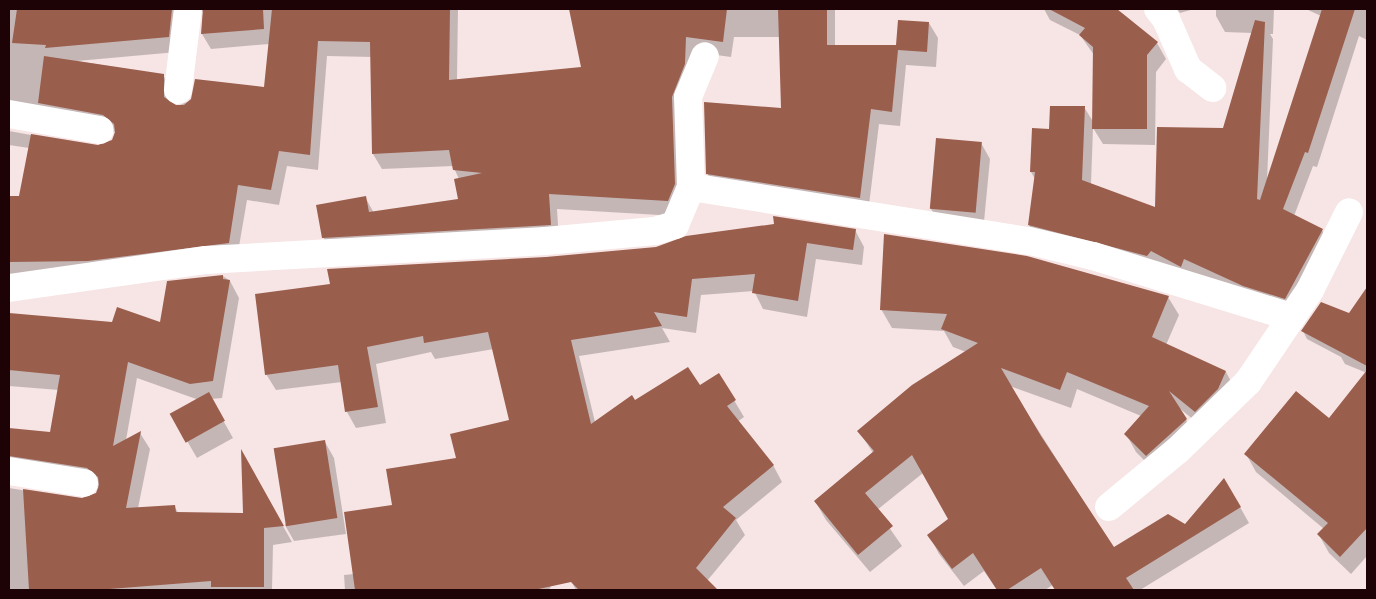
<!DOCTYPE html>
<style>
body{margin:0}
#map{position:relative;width:1376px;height:599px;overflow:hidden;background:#f7e4e4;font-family:"Golos Text",sans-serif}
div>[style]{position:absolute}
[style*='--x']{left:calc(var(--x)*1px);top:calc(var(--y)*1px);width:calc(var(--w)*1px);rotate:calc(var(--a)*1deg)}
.shadow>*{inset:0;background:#0003}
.building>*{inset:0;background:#9a5e4d;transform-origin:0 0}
.minor>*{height:28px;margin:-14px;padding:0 14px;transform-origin:14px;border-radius:14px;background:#fff}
span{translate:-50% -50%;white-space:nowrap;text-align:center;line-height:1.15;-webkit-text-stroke:4.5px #f6f6f6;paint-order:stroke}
.frame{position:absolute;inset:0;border:10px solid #1d0305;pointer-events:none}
</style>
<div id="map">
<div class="shadow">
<div style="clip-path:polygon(9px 9px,198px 9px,177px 52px,77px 61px,163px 75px,172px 91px,172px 104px,175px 107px,192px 100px,265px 88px,269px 44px,211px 49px,202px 34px,203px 12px,200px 9px,458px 9px,457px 80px,583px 69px,570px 9px,835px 9px,835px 46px,897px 46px,929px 23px,938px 38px,936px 67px,906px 65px,900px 126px,879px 124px,868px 213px,716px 189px,707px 173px,782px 110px,780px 37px,734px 37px,731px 57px,694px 52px,677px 216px,557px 209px,559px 240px,332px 253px,323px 237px,365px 197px,374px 213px,460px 200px,459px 179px,453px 166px,382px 169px,373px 154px,372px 57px,327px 56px,318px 170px,287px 166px,279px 205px,247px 200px,237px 258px,9px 277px,9px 197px,20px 197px,29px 148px,9px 145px,9px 131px,97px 147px,113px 141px,115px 132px,9px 118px)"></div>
<div style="clip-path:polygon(1044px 9px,1115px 9px,1157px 43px,1166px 59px,1156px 72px,1155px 145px,1103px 144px,1093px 128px,1091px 184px,1157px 209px,1224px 130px,1252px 33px,1225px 32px,1216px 16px,1216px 9px,1274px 9px,1273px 34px,1270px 34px,1273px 39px,1267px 181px,1321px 16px,1306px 9px,1367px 9px,1367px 40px,1359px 36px,1317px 167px,1313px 166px,1294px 216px,1322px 230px,1331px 245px,1294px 314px,1038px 240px,1029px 225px,1035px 179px,1031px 172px,1050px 130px,1084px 107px,1094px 123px,1094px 55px,1080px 35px,1050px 20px)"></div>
<div style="clip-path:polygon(1177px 9px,1194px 9px,1180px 13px)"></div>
<div style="clip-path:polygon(981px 143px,990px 159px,983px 232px,941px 225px,931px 209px)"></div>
<div style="clip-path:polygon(855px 230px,864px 247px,862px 265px,816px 259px,807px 317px,763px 309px,754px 291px,701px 295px,696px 333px,662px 328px,670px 342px,579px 356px,595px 422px,635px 401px,700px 387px,719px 375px,744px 417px,737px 422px,773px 465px,782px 482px,736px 520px,745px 535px,707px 581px,716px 590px,576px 590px,570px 579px,579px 533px,549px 590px,345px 590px,344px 575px,354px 574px,393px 506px,510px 421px,494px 349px,435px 359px,431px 352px,376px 364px,386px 423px,356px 428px,347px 412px,342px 382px,276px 390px,266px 374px,546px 258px)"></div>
<div style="clip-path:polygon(223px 276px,230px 281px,239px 298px,222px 398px,211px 399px,233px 438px,197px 458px,172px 415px,199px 400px,137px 378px,126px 440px,140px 433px,150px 449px,138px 508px,174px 506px,179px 514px,244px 514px,242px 454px,292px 542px,273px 545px,272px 590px,9px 590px,9px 488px,82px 500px,98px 493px,99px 487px,21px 472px,9px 477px,9px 429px,51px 434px,59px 390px,9px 386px,9px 314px,113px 323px,161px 324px)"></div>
<div style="clip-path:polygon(1367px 289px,1367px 373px,1345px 364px,1341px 357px,1307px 339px,1303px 331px,1349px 315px)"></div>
<div style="clip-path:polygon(1168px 297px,1179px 315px,1166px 345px,1226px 372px,1236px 391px,1206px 430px,1178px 407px,1197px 438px,1158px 474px,1136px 452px,1126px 434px,1141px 416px,1077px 389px,1071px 408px,1010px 386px,1114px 549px,1240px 507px,1249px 523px,1140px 590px,1069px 590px,1106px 550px,1045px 590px,997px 590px,984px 571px,964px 586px,939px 554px,929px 535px,950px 519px,923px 473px,877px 510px,902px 546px,870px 572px,826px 520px,815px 501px,873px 453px,859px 431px,966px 352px,953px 347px,944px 331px,892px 328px,881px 309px)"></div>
<div style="clip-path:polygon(1366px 373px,1367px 556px,1351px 574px,1329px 553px,1319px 535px,1324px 529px,1256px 472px,1246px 454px,1329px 420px)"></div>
<div style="clip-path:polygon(325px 442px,334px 458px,346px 534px,294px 541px,285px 525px)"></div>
</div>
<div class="building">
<div style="clip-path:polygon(17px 9px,172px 9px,169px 37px,45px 48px,46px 45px,12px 43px)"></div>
<div style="clip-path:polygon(203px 9px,263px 9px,264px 29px,201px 34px)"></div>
<div style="clip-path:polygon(272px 9px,450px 9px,449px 80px,581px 67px,569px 9px,727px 9px,723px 42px,686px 37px,685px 64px,672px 97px,675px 184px,668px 201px,549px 194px,551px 225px,322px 238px,316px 205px,366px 196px,369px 212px,458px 199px,454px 179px,482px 173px,453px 170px,449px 150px,372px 154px,370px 42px,318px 41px,310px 155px,279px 151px,271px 190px,238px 185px,229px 243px,88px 261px,9px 262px,9px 196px,19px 196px,31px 134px,98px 145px,112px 140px,115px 132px,114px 124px,103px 115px,38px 103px,44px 56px,164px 74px,164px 97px,176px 105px,184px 105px,191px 99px,195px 79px,264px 87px)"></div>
<div style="clip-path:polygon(778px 9px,827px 9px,827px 45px,896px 45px,898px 20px,929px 22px,927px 52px,898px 50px,892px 112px,871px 109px,860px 198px,706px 174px,704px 102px,781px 108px)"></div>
<div style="clip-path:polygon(1049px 9px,1117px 9px,1158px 42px,1147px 55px,1147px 129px,1092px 129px,1093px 47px,1079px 35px,1085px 28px)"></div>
<div style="clip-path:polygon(1322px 9px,1355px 9px,1308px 153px,1305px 152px,1283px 209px,1323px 229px,1285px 299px,1243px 286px,1184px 259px,1181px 267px,1151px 251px,1147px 256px,1028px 225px,1035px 172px,1030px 172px,1032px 128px,1049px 129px,1050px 106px,1085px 106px,1082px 180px,1155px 207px,1157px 127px,1223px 128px,1255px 20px,1265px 22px,1257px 199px,1260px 200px)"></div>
<div style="left:936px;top:138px;width:46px;height:71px;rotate:5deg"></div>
<div style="clip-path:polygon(773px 216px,856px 229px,853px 250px,807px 243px,798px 301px,752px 293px,755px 274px,692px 279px,687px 317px,654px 312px,662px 326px,571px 340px,591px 424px,632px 395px,635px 400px,688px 367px,700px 385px,719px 373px,736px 400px,727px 406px,774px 465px,723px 507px,736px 518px,696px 568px,718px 590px,579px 590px,571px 582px,534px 590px,355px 590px,344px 512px,392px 505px,386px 469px,456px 458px,450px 434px,509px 420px,488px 332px,424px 343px,423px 336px,367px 347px,378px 407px,345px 412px,338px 365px,265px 375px,255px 294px,330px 284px,327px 269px,546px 257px,656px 247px,686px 236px,774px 224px)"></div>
<div style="clip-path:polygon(884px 234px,1027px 256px,1169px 296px,1152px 337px,1226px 371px,1218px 389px,1195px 412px,1169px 391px,1187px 419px,1146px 456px,1124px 434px,1149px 406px,1067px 372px,1060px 390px,1001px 368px,1041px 436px,1114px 547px,1168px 514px,1185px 524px,1224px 478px,1241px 507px,1126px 578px,1134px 590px,1055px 590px,1041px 568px,1007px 590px,997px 590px,973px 553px,952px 569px,927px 535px,948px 519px,912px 455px,865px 493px,893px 526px,858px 555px,814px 501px,874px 451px,857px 431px,912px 385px,978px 343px,941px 329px,947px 314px,880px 310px)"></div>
<div style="clip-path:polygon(223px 275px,223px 279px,230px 280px,213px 381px,190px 384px,128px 362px,113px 446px,141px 431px,126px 508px,175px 505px,176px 512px,243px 513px,241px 449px,284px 526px,264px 528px,264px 587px,211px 587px,211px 581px,97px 590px,29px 590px,23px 489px,82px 498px,96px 493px,99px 485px,98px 477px,87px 468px,9px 456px,9px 428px,50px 432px,60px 375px,9px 370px,9px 313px,112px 322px,117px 307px,160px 322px,167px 281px)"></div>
<div style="clip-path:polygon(1367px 287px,1367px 366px,1301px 331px,1321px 302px,1349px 313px)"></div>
<div style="clip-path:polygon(1367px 370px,1367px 528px,1340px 557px,1317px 534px,1328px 523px,1244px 454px,1296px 391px,1329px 418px)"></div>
<div style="left:209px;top:392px;width:33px;height:45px;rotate:61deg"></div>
<div style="left:325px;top:440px;width:79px;height:52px;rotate:81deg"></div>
</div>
<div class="minor">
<div style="--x:1158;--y:9;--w:13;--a:51"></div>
<div style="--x:1166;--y:19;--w:55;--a:66.3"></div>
<div style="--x:1188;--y:69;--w:31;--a:38"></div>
<div style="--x:178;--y:90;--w:82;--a:-83"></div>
<div style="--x:9;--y:114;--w:92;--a:10"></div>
<div style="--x:691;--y:187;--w:343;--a:9.1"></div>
<div style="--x:1030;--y:241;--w:65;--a:13.4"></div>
<div style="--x:1093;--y:256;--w:207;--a:17.1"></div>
<div style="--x:9;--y:288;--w:199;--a:-8.1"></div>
<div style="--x:206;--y:260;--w:340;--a:-3.2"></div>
<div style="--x:545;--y:241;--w:110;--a:-5.2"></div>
<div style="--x:655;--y:231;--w:21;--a:-17"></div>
<div style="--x:675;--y:225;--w:41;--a:-67.2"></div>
<div style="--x:691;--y:187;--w:90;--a:-91.9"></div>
<div style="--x:688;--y:97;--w:44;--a:-67.5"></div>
<div style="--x:9;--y:471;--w:76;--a:9.1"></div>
<div style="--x:1109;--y:507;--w:89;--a:-39.6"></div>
<div style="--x:1178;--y:450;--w:98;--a:-44.2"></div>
<div style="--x:1248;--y:382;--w:111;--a:-56"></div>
<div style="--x:1310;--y:290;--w:87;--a:-63.4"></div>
</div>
<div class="frame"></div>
</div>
